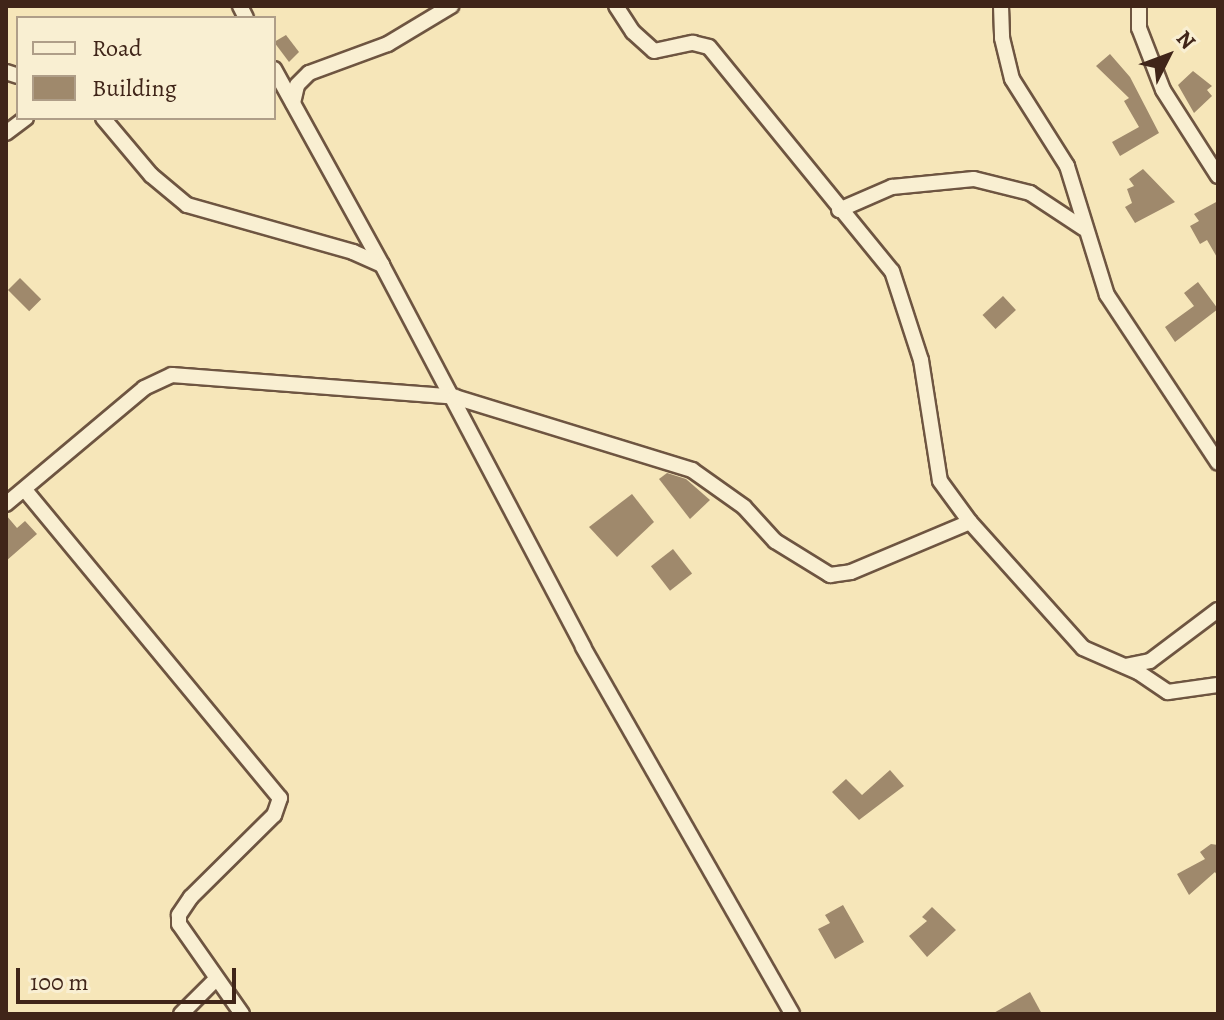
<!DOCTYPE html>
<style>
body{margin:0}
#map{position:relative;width:1224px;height:1020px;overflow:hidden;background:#f6e6b9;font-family:Alegreya,serif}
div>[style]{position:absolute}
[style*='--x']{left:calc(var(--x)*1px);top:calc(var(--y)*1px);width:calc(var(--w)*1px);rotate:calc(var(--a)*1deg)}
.building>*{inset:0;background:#9f896c;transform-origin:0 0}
.roads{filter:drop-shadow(2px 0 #6e5541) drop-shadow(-2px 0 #6e5541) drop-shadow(0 2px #6e5541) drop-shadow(0 -2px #6e5541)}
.street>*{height:14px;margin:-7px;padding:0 7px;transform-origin:7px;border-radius:7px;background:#f9efd2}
span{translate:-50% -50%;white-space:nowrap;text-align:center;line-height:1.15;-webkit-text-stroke:6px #f9efd2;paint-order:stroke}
.frame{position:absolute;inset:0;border:8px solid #402519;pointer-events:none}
.legend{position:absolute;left:16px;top:16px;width:260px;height:104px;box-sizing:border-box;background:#f9efd2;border:2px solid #af9e88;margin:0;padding:10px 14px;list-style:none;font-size:24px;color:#402519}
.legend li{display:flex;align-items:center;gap:16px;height:40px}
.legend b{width:40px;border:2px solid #af9e88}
.north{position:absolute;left:1128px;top:16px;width:80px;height:80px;-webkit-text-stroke:6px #f9efd2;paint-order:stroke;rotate:48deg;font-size:22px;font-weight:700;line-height:32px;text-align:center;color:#402519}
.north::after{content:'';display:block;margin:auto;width:28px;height:36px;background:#402519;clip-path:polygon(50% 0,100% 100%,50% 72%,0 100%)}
.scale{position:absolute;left:16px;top:968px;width:220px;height:36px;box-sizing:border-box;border:4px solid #402519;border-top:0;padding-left:10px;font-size:24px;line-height:28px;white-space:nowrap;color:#402519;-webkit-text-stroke:6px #f9efd2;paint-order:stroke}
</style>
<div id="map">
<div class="building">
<div style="clip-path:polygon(286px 35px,299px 52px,289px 62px,274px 42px)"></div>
<div style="clip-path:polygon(1110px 54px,1130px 77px,1159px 133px,1120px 156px,1112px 142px,1139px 127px,1124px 101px,1129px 98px,1096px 66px)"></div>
<div style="clip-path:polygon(1193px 71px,1212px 86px,1207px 90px,1212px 96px,1194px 113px,1178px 85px)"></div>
<div style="clip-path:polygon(1143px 169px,1175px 202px,1135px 223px,1125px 207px,1132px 203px,1127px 189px,1134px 186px,1129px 179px)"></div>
<div style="clip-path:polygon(1218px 201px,1218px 259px,1207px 240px,1200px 244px,1190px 226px,1199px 221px,1194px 214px)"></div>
<div style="left:20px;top:278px;width:30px;height:17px;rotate:45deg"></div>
<div style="clip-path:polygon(1198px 282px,1218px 309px,1175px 342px,1165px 327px,1194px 306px,1184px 293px)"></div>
<div style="left:1003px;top:296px;width:19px;height:28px;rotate:47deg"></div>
<div style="clip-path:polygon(667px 473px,686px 479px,710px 500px,690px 519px,659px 479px)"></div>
<div style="clip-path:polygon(632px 494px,654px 522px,617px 557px,589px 527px)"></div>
<div style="clip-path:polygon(6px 515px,17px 528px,25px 521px,37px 534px,6px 561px)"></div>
<div style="left:673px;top:549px;width:31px;height:28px;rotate:52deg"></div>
<div style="clip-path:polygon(890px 770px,904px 786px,859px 820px,832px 792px,846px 779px,862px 795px)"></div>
<div style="clip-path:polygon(1211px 844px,1218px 845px,1218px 877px,1215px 872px,1189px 895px,1177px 874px,1205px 859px,1200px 852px)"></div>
<div style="clip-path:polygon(843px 905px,864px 942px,835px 959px,818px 929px,830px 923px,825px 915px)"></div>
<div style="clip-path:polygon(932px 907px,956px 930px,927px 957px,909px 936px,927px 921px,922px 917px)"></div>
<div style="clip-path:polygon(1030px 992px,1042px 1014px,992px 1014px)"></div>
</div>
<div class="roads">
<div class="street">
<div style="--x:240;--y:6;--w:13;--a:63"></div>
<div style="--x:616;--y:6;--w:31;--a:57"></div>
<div style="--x:633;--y:32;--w:28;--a:42"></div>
<div style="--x:654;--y:51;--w:40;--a:-12"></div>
<div style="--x:693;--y:43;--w:16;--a:14"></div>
<div style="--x:709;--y:47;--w:289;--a:50.8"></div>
<div style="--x:892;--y:271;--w:94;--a:72"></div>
<div style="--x:921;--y:360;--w:122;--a:81.1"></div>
<div style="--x:940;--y:481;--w:51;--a:53.8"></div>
<div style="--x:1001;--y:6;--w:32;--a:88"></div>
<div style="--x:1002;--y:38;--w:42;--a:76.3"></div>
<div style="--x:1012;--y:79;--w:103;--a:57.7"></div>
<div style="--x:1067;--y:166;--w:135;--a:72.8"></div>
<div style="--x:1107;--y:295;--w:201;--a:56.5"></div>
<div style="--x:1139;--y:6;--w:22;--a:90"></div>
<div style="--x:1139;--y:28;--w:66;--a:68.8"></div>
<div style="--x:1163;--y:90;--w:102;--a:57.4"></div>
<div style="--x:274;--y:69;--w:224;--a:61.1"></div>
<div style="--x:6;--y:72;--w:13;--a:18"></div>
<div style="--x:293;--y:103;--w:18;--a:-77"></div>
<div style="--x:297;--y:85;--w:17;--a:-45"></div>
<div style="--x:309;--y:73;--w:84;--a:-20.2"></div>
<div style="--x:388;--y:44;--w:74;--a:-31.1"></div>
<div style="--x:103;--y:118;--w:75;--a:49.9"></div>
<div style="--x:151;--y:175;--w:47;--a:39.8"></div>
<div style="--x:187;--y:205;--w:173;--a:15.8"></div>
<div style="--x:353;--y:252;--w:32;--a:24"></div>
<div style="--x:382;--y:265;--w:432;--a:62.2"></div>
<div style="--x:583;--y:647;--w:422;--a:60.3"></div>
<div style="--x:6;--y:133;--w:25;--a:-37"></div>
<div style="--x:839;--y:210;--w:58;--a:-23.5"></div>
<div style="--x:892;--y:187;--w:82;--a:-5.6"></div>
<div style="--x:974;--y:179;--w:58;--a:14"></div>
<div style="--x:1030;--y:193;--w:64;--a:33.4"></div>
<div style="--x:25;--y:490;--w:400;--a:50.4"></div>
<div style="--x:280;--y:798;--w:18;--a:109"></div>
<div style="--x:274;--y:815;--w:117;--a:135.3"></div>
<div style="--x:191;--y:897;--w:22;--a:124"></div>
<div style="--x:179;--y:915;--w:9;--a:90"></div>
<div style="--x:179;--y:924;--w:110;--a:55"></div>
<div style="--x:6;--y:504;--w:180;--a:-40"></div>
<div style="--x:144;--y:388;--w:31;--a:-25"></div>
<div style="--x:172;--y:375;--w:284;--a:4.4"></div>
<div style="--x:455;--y:397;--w:248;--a:17.1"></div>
<div style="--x:692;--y:470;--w:64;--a:35.4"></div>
<div style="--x:744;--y:507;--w:46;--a:47.6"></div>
<div style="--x:775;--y:541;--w:65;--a:31.7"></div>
<div style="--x:830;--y:575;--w:21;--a:-8"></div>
<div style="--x:851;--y:572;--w:129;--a:-22.8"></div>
<div style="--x:970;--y:522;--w:169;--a:48.1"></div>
<div style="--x:1083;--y:648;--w:60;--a:23.6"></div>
<div style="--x:1138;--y:672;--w:36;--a:34"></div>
<div style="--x:1168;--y:692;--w:50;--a:-8"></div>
<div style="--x:1125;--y:666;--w:25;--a:-11"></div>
<div style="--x:1150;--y:661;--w:85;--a:-36.9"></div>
<div style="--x:181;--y:1014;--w:49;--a:-45"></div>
</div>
</div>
<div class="frame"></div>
<ul class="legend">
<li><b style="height:10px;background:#f9efd2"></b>Road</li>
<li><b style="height:22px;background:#9f896c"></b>Building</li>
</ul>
<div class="north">N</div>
<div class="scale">100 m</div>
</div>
